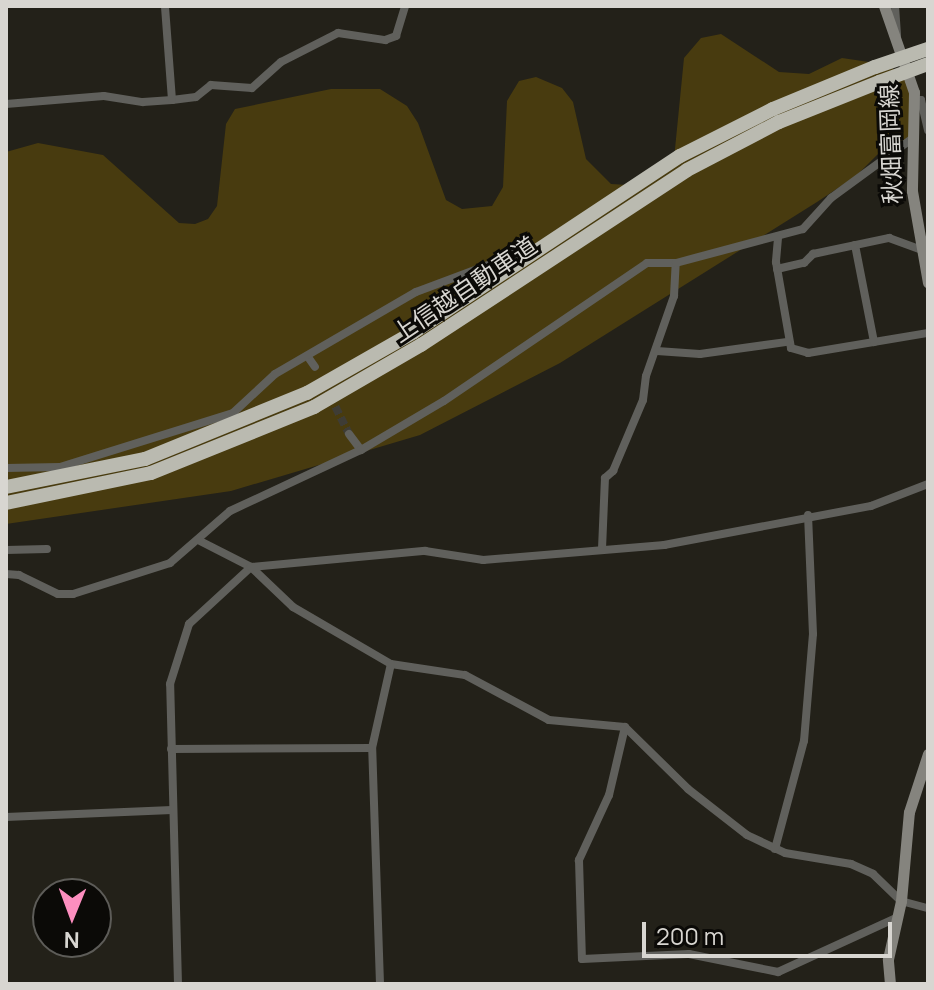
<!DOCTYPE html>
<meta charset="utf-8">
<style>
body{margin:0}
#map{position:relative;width:934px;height:990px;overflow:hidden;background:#232119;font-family:Manrope,"Noto Sans JP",sans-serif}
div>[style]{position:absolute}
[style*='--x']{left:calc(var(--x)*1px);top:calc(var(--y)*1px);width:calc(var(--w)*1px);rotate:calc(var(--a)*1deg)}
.green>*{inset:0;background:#483b0f}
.minor-tunnel>*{height:8px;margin-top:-4px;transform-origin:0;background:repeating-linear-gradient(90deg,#3e3c35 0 8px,transparent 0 12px)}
.minor>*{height:8px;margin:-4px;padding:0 4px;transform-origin:4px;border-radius:4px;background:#60605c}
.secondary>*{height:11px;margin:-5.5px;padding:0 5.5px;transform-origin:5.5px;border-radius:5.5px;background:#85847e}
.motorway>*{height:14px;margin:-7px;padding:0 7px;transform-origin:7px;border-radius:7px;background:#babab0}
.motorway-bridge>*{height:14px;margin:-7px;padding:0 7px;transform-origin:7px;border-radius:7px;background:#babab0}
span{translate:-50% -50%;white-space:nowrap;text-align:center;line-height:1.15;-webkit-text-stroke:6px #0b0a07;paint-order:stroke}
.street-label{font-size:24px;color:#d8d6d1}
.frame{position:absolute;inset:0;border:8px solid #d8d6d1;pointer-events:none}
.north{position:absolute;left:32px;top:878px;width:80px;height:80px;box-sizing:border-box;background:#0b0a07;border:2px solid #5d5c58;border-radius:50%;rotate:181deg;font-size:22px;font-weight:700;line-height:32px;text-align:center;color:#d8d6d1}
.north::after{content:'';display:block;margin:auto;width:28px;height:36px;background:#fd8ebf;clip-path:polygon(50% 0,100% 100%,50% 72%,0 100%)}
.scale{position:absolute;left:642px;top:922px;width:250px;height:36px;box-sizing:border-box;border:4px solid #d8d6d1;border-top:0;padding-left:10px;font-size:24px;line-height:28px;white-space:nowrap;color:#d8d6d1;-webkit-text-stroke:6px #0b0a07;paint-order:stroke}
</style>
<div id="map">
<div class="green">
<div style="clip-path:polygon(721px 34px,779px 72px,809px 74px,842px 58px,889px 65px,910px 83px,919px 127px,903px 143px,884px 148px,856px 176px,817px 202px,560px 363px,420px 435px,231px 491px,6px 524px,6px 152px,38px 143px,103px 155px,179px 223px,195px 224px,208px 219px,217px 206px,226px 124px,235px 109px,331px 89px,380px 89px,407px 106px,418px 123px,446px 200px,462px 209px,492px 206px,503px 187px,507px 101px,519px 81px,536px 77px,562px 88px,573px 102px,586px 159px,611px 184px,628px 185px,674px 159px,684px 58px,701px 38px)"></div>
</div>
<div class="minor-tunnel">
<div style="--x:330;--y:396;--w:42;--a:63.4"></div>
</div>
<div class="minor">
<div style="--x:895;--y:6;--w:29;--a:86"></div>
<div style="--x:172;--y:100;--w:24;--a:-7"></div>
<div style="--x:196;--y:97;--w:19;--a:-39"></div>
<div style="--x:211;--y:85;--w:41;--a:4.2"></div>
<div style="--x:252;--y:88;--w:39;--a:-42"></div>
<div style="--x:281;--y:62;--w:64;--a:-27"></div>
<div style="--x:338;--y:33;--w:48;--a:8.5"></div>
<div style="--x:385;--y:40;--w:12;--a:-20"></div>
<div style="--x:396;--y:36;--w:31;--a:-73"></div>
<div style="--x:915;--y:100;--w:6;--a:0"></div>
<div style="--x:921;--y:100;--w:31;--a:77"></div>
<div style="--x:6;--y:104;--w:98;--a:-4.7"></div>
<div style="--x:104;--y:96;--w:39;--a:9"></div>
<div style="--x:143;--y:102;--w:29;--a:-4"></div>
<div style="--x:172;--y:100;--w:94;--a:-94.3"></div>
<div style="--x:778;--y:238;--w:24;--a:95"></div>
<div style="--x:776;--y:262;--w:87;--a:80.1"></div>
<div style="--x:791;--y:348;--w:18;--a:16"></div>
<div style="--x:808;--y:353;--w:122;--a:-9.5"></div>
<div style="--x:855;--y:245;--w:99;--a:78.9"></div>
<div style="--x:777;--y:269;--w:28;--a:-13"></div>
<div style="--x:804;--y:263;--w:13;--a:-45"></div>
<div style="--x:813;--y:254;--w:78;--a:-11.9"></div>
<div style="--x:889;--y:238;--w:35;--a:20"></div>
<div style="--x:657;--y:351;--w:43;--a:4"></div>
<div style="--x:700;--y:354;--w:88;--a:-7.9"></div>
<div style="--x:308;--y:357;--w:12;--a:55"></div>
<div style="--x:349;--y:434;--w:20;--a:53"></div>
<div style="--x:6;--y:468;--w:54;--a:-1.1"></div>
<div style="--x:60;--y:467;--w:181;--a:-17.3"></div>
<div style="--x:233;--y:413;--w:57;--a:-42.9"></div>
<div style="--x:275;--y:374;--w:163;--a:-30.2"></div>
<div style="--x:416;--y:292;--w:82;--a:-20.6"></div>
<div style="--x:493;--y:263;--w:41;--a:-38"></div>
<div style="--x:200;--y:541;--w:57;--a:27"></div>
<div style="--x:251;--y:567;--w:58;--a:43.6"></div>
<div style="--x:293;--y:607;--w:113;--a:30.2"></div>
<div style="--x:391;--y:664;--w:75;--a:8.5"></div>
<div style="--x:465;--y:675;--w:95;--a:28.2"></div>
<div style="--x:549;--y:720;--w:76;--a:5.3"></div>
<div style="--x:625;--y:727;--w:88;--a:44.5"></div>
<div style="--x:688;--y:789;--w:75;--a:37.9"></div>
<div style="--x:747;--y:835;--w:42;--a:25.3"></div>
<div style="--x:785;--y:853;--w:67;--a:9.5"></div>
<div style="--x:851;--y:864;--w:24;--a:24"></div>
<div style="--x:873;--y:874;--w:39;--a:44"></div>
<div style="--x:901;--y:901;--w:28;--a:15"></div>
<div style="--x:602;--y:549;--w:71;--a:-87.6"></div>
<div style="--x:605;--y:478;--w:11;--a:-41"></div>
<div style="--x:613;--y:471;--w:77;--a:-67.1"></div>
<div style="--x:643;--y:400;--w:24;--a:-83"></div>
<div style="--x:646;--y:376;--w:85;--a:-70.7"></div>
<div style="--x:674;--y:296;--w:33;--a:-87"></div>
<div style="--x:6;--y:550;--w:41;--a:-1.4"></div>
<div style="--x:6;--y:574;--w:13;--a:4"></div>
<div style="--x:19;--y:575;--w:43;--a:26"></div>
<div style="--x:58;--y:594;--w:15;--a:0"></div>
<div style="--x:73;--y:594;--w:102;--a:-17.7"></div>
<div style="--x:170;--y:563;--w:79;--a:-40.9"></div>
<div style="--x:230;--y:511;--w:145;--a:-25"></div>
<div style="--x:361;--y:450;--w:96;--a:-30.6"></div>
<div style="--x:444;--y:401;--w:245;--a:-34.2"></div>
<div style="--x:647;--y:263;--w:29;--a:0"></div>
<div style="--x:676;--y:263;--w:131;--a:-15"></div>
<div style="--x:803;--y:229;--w:42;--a:-47.9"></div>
<div style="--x:831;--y:198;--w:102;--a:-36.2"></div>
<div style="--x:625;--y:727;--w:70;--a:103.2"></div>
<div style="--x:609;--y:795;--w:72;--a:114.8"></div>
<div style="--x:579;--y:860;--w:99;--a:88.3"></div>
<div style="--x:582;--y:959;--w:107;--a:-2.7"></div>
<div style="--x:689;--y:954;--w:91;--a:11.4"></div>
<div style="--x:778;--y:972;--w:130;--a:-24.6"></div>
<div style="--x:171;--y:749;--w:201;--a:-0.3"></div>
<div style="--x:6;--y:817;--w:166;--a:-2.4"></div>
<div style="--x:775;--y:849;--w:112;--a:-75"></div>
<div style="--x:804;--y:741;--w:107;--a:-85.2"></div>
<div style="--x:813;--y:634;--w:119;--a:-92.4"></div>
<div style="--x:178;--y:984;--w:300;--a:-91.5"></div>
<div style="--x:170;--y:684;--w:63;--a:-72.4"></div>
<div style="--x:189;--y:624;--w:84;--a:-42.6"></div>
<div style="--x:251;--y:567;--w:175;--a:-5.3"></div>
<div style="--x:425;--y:551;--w:59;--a:8.8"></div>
<div style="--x:483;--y:560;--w:182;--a:-4.7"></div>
<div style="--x:664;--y:545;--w:211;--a:-10.7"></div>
<div style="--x:871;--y:506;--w:61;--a:-21.1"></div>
<div style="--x:380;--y:984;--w:236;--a:-91.9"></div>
<div style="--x:372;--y:748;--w:86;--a:-77.3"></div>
</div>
<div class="secondary">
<div style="--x:884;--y:6;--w:91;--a:70.8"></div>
<div style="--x:914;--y:92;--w:99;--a:91.2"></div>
<div style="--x:912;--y:191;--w:93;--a:80.1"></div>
<div style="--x:890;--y:984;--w:25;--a:-95"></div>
<div style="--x:888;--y:959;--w:59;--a:-77.4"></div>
<div style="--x:901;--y:901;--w:89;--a:-84.9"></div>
<div style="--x:909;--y:812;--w:61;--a:-71.9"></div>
</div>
<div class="motorway">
<div style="--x:6;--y:487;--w:142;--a:-11.4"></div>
<div style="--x:145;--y:459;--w:175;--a:-22.2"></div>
<div style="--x:307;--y:393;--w:123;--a:-29.7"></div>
<div style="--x:414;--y:332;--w:319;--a:-33.5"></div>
<div style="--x:680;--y:156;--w:104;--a:-26.8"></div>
<div style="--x:773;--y:109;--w:110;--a:-22.4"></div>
<div style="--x:6;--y:503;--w:148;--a:-11.7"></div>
<div style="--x:151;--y:473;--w:176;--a:-22"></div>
<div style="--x:314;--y:407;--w:124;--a:-30.1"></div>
<div style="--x:421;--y:345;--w:318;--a:-33.3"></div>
<div style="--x:687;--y:170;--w:104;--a:-27.6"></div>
<div style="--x:779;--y:122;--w:108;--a:-21.8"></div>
</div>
<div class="motorway-bridge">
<div style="--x:875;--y:67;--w:56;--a:-18.8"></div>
<div style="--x:879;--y:82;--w:52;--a:-20.2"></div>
</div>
<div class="street-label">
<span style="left:890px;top:144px;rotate:-92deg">秋畑富岡線</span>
<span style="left:464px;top:289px;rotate:-34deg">上信越自動車道</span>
</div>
<div class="frame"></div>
<div class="north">N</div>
<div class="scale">200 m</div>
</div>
